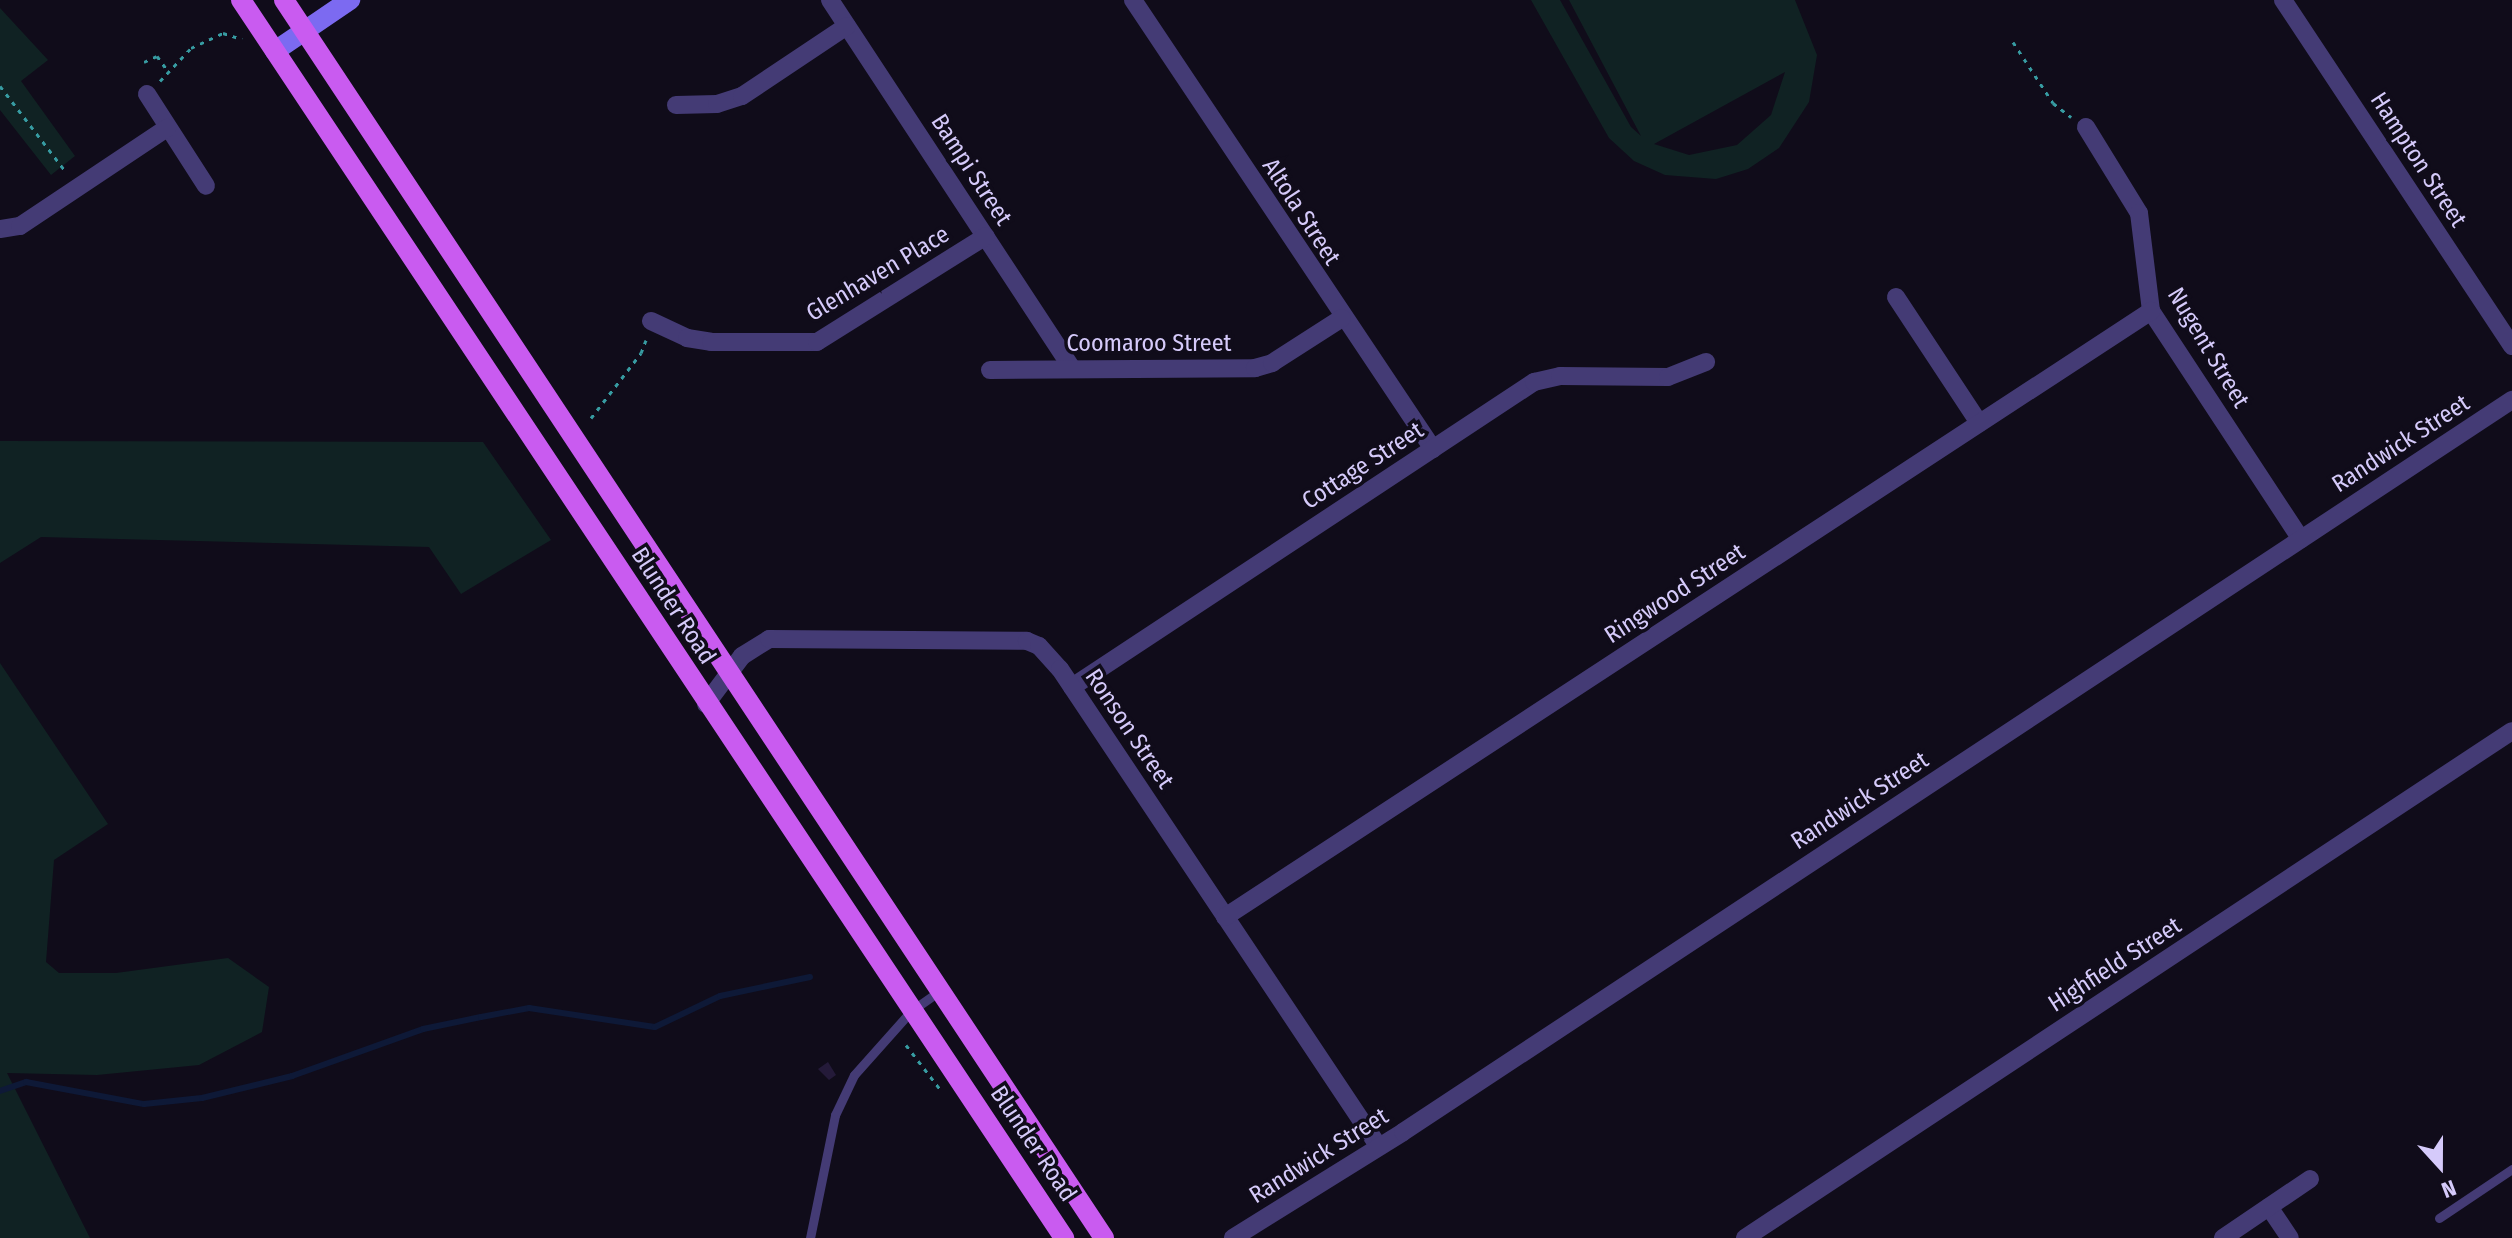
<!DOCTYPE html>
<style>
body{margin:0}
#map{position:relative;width:2512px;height:1238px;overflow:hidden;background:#100c1a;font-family:"Fira Sans Condensed",sans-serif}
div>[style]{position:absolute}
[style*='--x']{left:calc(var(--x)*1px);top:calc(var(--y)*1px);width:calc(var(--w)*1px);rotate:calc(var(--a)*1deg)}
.green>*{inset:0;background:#102223}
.stream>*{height:6px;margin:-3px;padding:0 3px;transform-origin:3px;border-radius:3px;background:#0e1937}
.building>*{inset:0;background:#241a39}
.path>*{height:3px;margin-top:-1.5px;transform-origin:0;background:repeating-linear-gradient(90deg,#379ca2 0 4px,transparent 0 10px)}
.lane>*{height:9px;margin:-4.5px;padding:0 4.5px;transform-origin:4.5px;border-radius:4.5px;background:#443b75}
.street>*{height:18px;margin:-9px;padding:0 9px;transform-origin:9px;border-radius:9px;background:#443b75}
.secondary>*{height:20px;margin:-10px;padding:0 10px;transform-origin:10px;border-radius:10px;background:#7c6af1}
.primary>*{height:20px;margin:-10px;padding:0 10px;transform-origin:10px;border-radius:10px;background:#c95bf0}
span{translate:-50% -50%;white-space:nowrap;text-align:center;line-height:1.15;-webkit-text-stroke:7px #100c1a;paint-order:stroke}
.street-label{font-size:24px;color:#d5cafa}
.north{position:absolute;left:2400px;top:1126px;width:80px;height:80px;-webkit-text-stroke:6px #100c1a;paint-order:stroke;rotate:159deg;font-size:22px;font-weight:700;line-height:32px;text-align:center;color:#d5cafa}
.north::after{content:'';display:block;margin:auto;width:28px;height:36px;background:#d5cafa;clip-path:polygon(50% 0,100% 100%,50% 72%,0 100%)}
</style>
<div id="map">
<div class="green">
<div style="clip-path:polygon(evenodd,1531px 0,1560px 0,1631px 127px,1641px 136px,1569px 0,1795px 0,1817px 55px,1809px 102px,1779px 148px,1748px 169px,1716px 179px,1665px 175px,1634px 161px,1609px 138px,1531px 0,1785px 72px,1771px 115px,1737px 145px,1689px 155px,1654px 144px,1785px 72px)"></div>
<div style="clip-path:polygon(0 8px,48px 60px,21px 81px,75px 156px,51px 175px,0 110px)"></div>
<div style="clip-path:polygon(0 441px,483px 442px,551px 540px,461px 594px,429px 547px,41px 537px,0 563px)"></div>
<div style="clip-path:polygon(0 663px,108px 824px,54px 860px,46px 962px,59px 973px,116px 973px,228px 958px,269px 987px,262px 1032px,199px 1065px,97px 1075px,7px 1073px,90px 1238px,0 1238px)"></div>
</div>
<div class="stream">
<div style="--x:0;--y:1091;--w:28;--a:-19"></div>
<div style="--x:26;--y:1082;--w:120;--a:10.6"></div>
<div style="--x:144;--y:1104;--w:58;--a:-5.9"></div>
<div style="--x:202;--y:1098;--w:93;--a:-13.7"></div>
<div style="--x:292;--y:1076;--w:139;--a:-19.7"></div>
<div style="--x:423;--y:1029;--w:59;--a:-11.7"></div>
<div style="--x:481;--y:1017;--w:49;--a:-10.6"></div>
<div style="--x:529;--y:1008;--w:127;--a:8.6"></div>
<div style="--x:655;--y:1027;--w:72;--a:-25.5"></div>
<div style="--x:720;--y:996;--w:92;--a:-11.9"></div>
</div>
<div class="building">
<div style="clip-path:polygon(828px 1062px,836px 1075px,829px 1080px,818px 1069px)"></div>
</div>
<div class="path">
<div style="--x:2013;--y:42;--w:73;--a:56.7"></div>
<div style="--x:2053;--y:103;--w:23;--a:38"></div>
<div style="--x:144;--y:62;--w:14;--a:-25"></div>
<div style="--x:157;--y:56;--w:17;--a:54"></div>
<div style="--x:160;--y:81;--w:45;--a:-46.8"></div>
<div style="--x:191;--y:48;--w:35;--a:-25"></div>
<div style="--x:223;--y:33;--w:20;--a:18"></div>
<div style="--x:0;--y:86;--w:108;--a:52.5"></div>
<div style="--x:591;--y:418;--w:82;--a:-52.4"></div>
<div style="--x:641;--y:353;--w:14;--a:-69"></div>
<div style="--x:906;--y:1045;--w:56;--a:52.3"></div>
</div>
<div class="lane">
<div style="--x:2439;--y:1218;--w:88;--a:-33.9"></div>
<div style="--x:810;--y:1238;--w:126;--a:-78.5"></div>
<div style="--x:835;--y:1115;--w:44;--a:-64.6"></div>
<div style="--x:854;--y:1075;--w:86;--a:-48.3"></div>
<div style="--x:911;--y:1011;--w:37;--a:-35"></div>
</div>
<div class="street">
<div style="--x:830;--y:0;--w:439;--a:56.7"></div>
<div style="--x:1133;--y:0;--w:540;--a:56.25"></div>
<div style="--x:2283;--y:0;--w:415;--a:56.5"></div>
<div style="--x:147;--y:94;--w:109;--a:57.3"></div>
<div style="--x:676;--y:105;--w:41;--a:-1.4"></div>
<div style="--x:717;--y:104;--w:26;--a:-18"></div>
<div style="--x:742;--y:96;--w:126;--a:-33.7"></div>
<div style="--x:2086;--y:127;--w:101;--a:58.4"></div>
<div style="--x:2139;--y:213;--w:99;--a:83"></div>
<div style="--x:2151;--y:311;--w:273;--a:56.7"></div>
<div style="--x:0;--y:229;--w:20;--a:-9"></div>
<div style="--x:20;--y:226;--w:177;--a:-33.7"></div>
<div style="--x:1896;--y:297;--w:151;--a:56.6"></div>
<div style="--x:651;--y:321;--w:40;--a:25"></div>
<div style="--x:687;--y:338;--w:24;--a:9"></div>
<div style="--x:711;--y:342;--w:106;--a:0"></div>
<div style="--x:817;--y:342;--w:199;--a:-32.1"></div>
<div style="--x:990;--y:370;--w:265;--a:-0.4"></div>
<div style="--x:1255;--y:368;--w:18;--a:-16"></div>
<div style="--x:1272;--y:363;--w:83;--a:-32.7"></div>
<div style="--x:1072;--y:687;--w:554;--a:-33.43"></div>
<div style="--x:1534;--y:382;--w:27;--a:-13"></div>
<div style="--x:1560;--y:376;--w:108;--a:0.5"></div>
<div style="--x:1668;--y:377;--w:41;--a:-21.5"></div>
<div style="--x:706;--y:704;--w:60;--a:-53.1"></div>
<div style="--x:742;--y:656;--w:32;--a:-32"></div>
<div style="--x:769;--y:639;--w:258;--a:0.4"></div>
<div style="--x:1027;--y:641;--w:13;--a:23"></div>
<div style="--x:1039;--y:646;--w:31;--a:48"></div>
<div style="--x:1060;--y:669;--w:571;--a:56.28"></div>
<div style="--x:1225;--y:917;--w:1107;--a:-33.2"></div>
<div style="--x:2269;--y:1207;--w:37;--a:56"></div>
<div style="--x:1233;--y:1238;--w:200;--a:-31.9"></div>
<div style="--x:1403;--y:1132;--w:1329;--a:-33.43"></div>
<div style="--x:1745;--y:1238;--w:919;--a:-33.47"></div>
<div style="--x:2223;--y:1238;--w:105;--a:-34.1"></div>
</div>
<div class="secondary">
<div style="--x:275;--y:51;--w:91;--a:-34.2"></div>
</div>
<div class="primary">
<div style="--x:241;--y:0;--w:1487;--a:56.38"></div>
<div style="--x:284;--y:0;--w:1485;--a:56.48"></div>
</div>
<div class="street-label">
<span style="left:2418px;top:160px;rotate:57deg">Hampton Street</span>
<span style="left:971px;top:170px;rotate:57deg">Bampi Street</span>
<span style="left:1301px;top:212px;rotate:57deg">Altola Street</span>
<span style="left:878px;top:274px;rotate:-31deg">Glenhaven Place</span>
<span style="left:1149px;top:344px">Coomaroo Street</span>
<span style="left:2208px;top:348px;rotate:59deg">Nugent Street</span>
<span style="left:2401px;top:444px;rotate:-33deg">Randwick Street</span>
<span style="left:1363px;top:466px;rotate:-33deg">Cottage Street</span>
<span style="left:1675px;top:594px;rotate:-33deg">Ringwood Street</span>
<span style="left:673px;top:606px;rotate:57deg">Blunder Road</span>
<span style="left:1129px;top:729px;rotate:56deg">Ronson Street</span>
<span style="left:1860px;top:801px;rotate:-33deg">Randwick Street</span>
<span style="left:2115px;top:965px;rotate:-33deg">Highfield Street</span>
<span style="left:1033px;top:1144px;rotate:56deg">Blunder Road</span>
<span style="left:1319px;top:1156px;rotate:-32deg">Randwick Street</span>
</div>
<div class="north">N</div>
</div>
